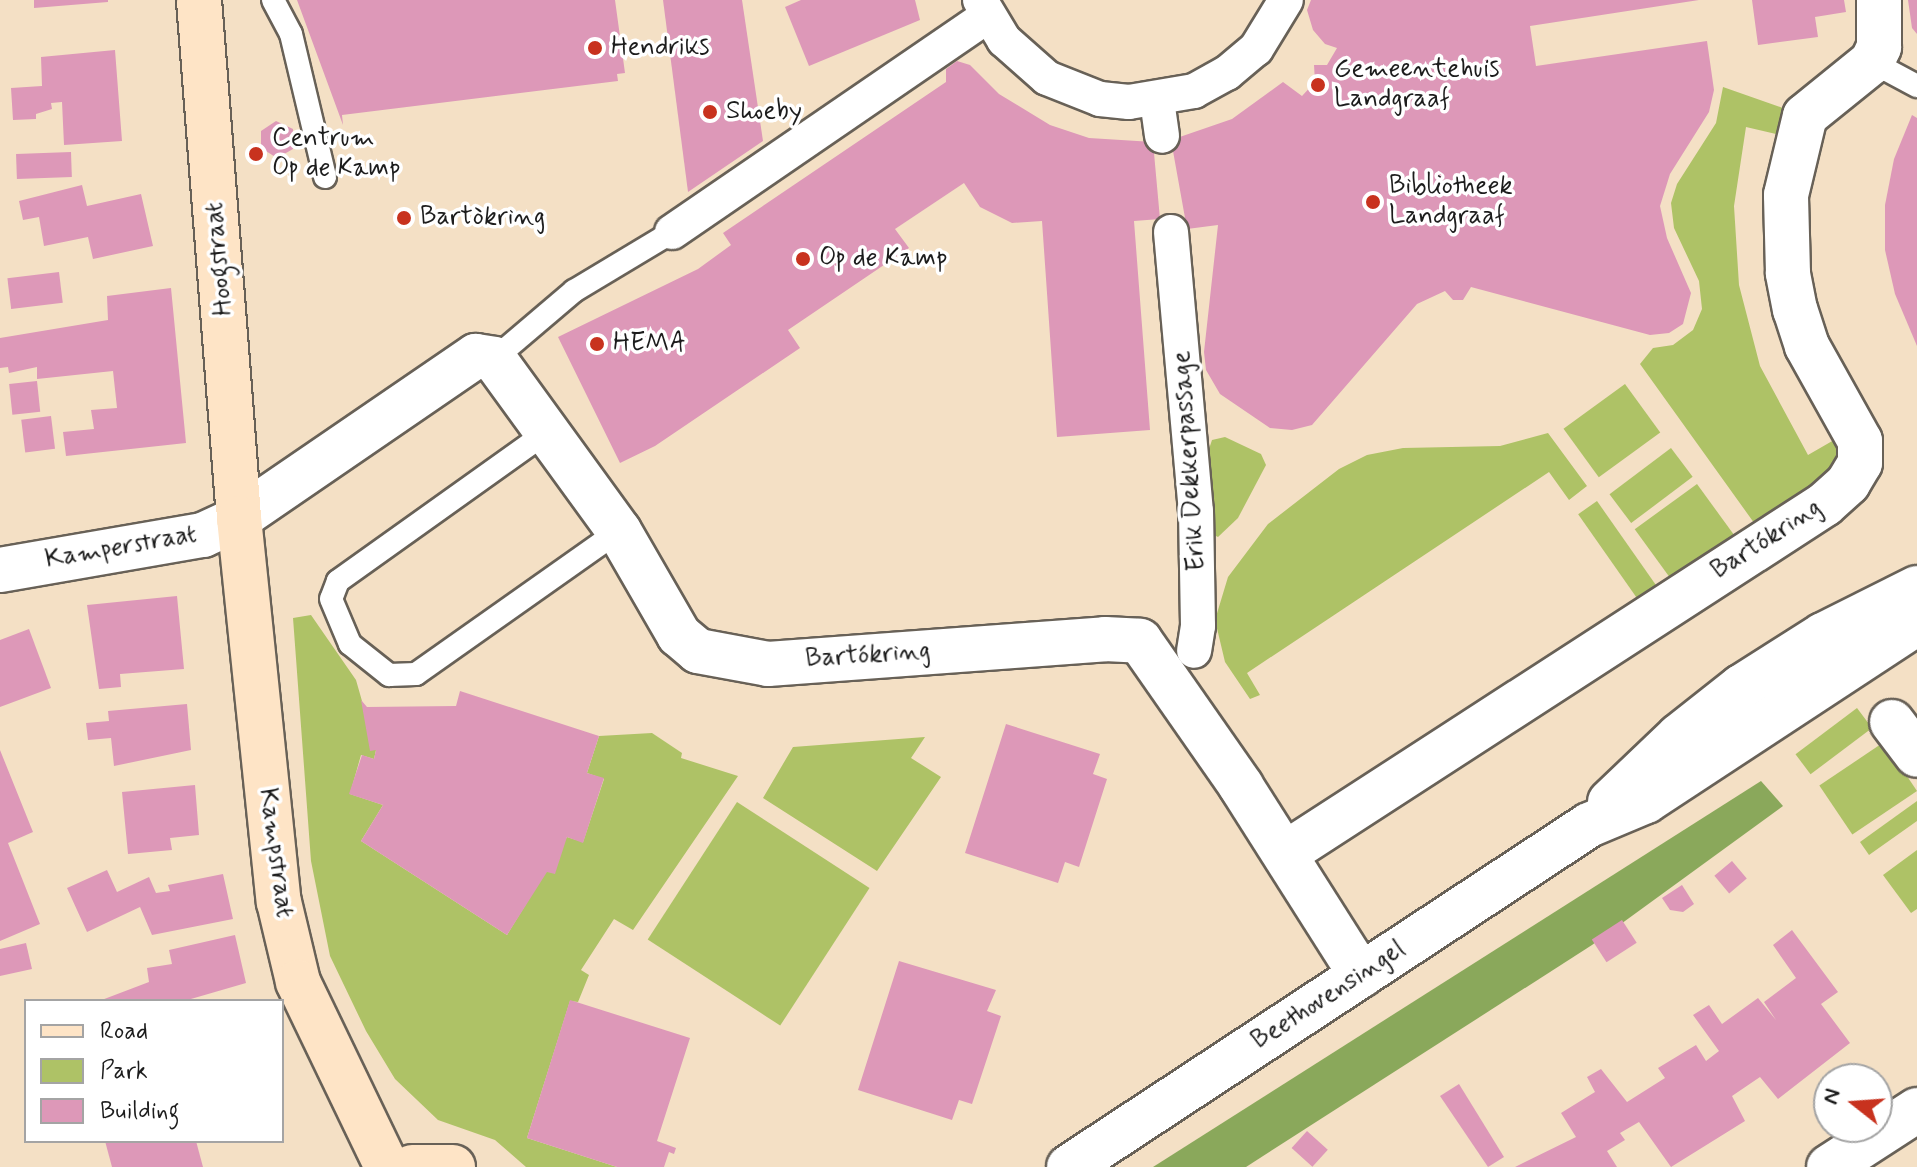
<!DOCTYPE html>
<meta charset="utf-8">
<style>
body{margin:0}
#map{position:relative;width:1917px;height:1167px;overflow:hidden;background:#f4e0c5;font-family:Mynerve,sans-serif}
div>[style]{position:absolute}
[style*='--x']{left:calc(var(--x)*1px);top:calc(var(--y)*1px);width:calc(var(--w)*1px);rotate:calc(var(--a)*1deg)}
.green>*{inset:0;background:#aec266;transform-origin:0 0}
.forest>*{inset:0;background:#8aa85b}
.building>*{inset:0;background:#dd98b8;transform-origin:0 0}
.roads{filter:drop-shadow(2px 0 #686157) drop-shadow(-2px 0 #686157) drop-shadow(0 2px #686157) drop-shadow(0 -2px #686157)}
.service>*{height:22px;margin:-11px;padding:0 11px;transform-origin:11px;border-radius:11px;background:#fff}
.pedestrian>*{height:34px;margin:-17px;padding:0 17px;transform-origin:17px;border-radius:17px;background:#fff}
.minor>*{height:44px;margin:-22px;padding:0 22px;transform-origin:22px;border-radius:22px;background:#fff}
.tertiary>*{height:44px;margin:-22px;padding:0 22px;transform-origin:22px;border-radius:22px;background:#fff}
.secondary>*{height:44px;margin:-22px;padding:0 22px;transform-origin:22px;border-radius:22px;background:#fee4c6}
.dots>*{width:22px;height:22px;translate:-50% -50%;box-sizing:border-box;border:4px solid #fff;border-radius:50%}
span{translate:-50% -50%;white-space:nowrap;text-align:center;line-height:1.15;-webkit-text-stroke:7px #fff;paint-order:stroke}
.poi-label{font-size:26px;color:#1c1c1c}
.left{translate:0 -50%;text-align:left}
.street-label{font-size:26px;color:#1c1c1c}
.legend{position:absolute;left:24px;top:999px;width:260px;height:144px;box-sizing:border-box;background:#fff;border:2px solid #a4a4a4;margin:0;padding:10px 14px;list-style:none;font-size:24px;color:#1c1c1c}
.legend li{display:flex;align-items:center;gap:16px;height:40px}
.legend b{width:40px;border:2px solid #a4a4a4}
.north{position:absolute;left:1813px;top:1063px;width:80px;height:80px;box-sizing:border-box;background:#fff;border:2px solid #a4a4a4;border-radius:50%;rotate:287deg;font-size:22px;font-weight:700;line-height:32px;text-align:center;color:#1c1c1c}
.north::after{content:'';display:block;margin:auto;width:28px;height:36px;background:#c8321e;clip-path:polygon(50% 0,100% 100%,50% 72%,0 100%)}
</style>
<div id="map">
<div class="green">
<div style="clip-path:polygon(1723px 87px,1786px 109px,1776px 134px,1746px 127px,1734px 206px,1739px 285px,1760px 366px,1808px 455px,1834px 440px,1841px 447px,1840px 469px,1757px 527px,1640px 364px,1653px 348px,1673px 345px,1693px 330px,1702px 309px,1699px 281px,1674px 228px,1671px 203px,1677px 184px,1716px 123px)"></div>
<div style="left:1625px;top:384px;width:60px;height:76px;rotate:54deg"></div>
<div style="clip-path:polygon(1548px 433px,1587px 486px,1569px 500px,1549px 472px,1247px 673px,1260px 695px,1250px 699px,1225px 662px,1215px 620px,1228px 577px,1268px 524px,1339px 469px,1367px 455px,1403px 448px,1500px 446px)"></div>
<div style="clip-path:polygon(1225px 437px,1261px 454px,1266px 465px,1238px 518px,1218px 537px,1212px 534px,1209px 449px,1212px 440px)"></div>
<div style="left:1671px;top:448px;width:36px;height:77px;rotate:53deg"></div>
<div style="left:1697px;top:484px;width:69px;height:77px;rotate:54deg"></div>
<div style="left:1597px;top:501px;width:110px;height:23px;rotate:55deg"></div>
<div style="clip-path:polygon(311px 615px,356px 680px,376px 750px,374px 759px,361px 755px,350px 794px,383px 805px,361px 841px,507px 935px,567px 837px,583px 842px,604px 779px,587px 773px,599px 736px,652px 733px,682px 753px,681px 758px,738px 776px,633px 930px,614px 919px,581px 970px,589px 975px,578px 1002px,570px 1001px,527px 1138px,617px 1167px,526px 1167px,495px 1140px,438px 1120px,395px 1079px,366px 1031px,330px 956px,311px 861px,293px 618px)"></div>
<div style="left:1857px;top:708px;width:25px;height:77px;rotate:53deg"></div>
<div style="clip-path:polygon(925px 737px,911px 758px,941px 777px,877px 871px,763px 798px,793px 747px)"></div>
<div style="left:1884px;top:742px;width:59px;height:78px;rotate:56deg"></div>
<div style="clip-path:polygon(1917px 801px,1917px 821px,1869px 855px,1860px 842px)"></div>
<div style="left:737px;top:802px;width:158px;height:164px;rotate:33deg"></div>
<div style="clip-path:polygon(1917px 850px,1917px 909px,1911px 913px,1883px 875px)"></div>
</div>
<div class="forest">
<div style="clip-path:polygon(1761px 781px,1783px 806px,1592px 945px,1246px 1167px,1153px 1167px)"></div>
</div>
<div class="building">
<div style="clip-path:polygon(34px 0,108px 0,108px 2px,34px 8px)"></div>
<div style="clip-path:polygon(297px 0,615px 0,625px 73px,617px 74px,618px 81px,342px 115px,343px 125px)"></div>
<div style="clip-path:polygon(663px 0,742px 0,763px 141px,688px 192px)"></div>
<div style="clip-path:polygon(801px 0,915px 0,920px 20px,809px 66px,785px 7px)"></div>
<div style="clip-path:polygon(1311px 0,1699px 0,1530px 26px,1536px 66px,1707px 41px,1714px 90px,1709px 112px,1670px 174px,1660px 206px,1667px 238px,1691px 293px,1683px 324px,1669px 333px,1650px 335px,1471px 287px,1463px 300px,1453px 300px,1445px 291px,1417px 304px,1312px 425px,1292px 430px,1270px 428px,1220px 394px,1206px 370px,1204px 352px,1218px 225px,1187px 229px,1171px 140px,1232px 119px,1283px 82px,1302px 96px,1315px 82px,1314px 65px,1327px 65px,1337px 48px,1325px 44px,1313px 30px,1307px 10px)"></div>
<div style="clip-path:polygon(1752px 0,1844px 0,1846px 12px,1815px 17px,1818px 37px,1758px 45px)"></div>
<div style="clip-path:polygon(1908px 0,1917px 0,1917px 34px,1912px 28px)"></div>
<div style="clip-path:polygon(115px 50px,122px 141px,64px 145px,62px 102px,51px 103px,52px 109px,36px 114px,36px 119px,13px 120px,11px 88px,42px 86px,41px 57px)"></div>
<div style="clip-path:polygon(957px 61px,970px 65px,999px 94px,1050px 125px,1089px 138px,1153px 142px,1160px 219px,1134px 221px,1150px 430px,1057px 437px,1042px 221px,1012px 223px,980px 207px,964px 183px,895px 229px,909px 248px,788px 330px,800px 348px,655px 446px,620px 463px,558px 337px,698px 269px,731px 245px,723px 233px,946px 82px,946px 69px)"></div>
<div style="clip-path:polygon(1912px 115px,1917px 118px,1917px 346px,1895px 294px,1885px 250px,1885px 205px,1894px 159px)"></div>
<div style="clip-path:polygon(276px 121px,293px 129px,293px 149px,277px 158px,261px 148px,261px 131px)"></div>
<div style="left:71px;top:152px;width:25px;height:55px;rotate:88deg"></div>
<div style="clip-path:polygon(82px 185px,87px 206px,141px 194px,153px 246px,93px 259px,88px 237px,44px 246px,39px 217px,23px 220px,19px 201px)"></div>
<div style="left:59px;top:272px;width:31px;height:52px;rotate:83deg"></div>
<div style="clip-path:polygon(171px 288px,186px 443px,66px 456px,63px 432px,94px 429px,91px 410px,117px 408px,113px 371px,37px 379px,37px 367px,9px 373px,8px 367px,0 368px,0 338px,108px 320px,107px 296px)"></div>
<div style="left:37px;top:381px;width:31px;height:28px;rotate:84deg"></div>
<div style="left:51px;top:416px;width:33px;height:30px;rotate:83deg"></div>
<div style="clip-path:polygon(177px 596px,184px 669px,120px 674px,121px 687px,99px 689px,87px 605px)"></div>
<div style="clip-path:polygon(29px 629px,51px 688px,0 707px,0 640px)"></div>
<div style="clip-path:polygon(460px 691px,599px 736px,587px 773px,604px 778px,583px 843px,567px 837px,555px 874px,547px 872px,507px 935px,361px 841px,383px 805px,349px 794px,362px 755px,374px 759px,376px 750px,370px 751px,361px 700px,367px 707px,456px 706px)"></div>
<div style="clip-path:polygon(187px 704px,191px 750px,114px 766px,111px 738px,88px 740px,86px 723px,109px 721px,108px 711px)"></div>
<div style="clip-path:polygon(1006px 724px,1100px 754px,1093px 774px,1107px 779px,1079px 867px,1065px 862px,1058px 883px,965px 853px)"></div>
<div style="clip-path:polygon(0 750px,33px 832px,8px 843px,40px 924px,0 941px)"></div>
<div style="clip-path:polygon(195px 785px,199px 835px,170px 838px,172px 850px,128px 854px,122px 792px)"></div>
<div style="left:1732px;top:861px;width:23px;height:23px;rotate:50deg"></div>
<div style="clip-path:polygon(107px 870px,117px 892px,149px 877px,156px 893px,170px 891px,168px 885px,223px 874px,233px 919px,152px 935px,140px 907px,87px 932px,67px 888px)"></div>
<div style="clip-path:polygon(1682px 885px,1694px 904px,1683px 912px,1670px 910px,1662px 898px)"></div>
<div style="left:1622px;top:920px;width:27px;height:36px;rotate:57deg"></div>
<div style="clip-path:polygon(1792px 930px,1838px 992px,1821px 1004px,1850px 1043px,1778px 1099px,1760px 1077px,1732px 1096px,1745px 1121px,1671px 1167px,1639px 1122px,1620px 1133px,1625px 1140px,1607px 1151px,1617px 1167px,1515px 1167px,1576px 1137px,1561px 1113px,1595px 1092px,1587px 1077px,1601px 1069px,1627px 1102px,1665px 1078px,1658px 1068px,1696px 1045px,1706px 1061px,1719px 1051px,1693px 1015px,1709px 1005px,1722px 1024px,1758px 998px,1776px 1020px,1764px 1002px,1796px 978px,1773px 945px)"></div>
<div style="clip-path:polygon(235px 935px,246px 983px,184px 1001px,99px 1001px,149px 982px,147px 968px,172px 964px,169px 950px)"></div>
<div style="clip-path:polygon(26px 943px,32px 969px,0 976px,0 949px)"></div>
<div style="clip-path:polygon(899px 961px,996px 990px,987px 1011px,1001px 1016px,972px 1104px,959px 1100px,952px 1120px,858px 1090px)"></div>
<div style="clip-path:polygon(570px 1000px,690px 1038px,657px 1141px,676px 1148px,674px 1154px,669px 1152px,664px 1167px,617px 1167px,527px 1138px)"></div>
<div style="clip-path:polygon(1459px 1084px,1504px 1157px,1488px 1167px,1440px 1096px)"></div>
<div style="left:1307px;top:1131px;width:28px;height:23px;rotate:42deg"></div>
<div style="clip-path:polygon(105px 1141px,196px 1141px,203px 1167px,112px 1167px)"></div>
</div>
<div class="roads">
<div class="service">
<div style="--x:273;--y:0;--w:38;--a:62"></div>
<div style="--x:291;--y:34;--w:147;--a:76.6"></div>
<div style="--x:1872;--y:62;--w:51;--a:28.1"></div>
<div style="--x:494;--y:359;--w:105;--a:-40.4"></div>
<div style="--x:574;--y:291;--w:114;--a:-31"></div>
<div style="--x:547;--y:432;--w:257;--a:144.5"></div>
<div style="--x:338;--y:581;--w:19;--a:111"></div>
<div style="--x:331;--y:599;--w:49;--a:67.1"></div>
<div style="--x:350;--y:644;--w:50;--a:38.5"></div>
<div style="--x:389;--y:675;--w:27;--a:-2"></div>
<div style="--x:416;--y:674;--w:248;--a:-35.2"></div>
</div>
<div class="pedestrian">
<div style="--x:980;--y:0;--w:47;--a:59"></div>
<div style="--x:1004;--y:40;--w:57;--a:41.5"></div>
<div style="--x:1047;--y:78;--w:57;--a:21.6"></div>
<div style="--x:1100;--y:99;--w:29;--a:6"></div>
<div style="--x:1129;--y:102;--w:66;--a:-9.6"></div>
<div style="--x:1194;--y:91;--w:38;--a:-29"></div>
<div style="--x:1227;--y:73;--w:38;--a:-40"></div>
<div style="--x:1256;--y:49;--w:57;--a:-58.5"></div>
<div style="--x:1157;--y:100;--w:36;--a:82"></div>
<div style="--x:672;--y:232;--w:382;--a:-34.4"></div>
<div style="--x:1171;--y:232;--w:280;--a:84.9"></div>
<div style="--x:1196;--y:511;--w:115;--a:89"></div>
<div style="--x:1198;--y:626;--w:25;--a:99"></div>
</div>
<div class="minor">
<div style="--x:0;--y:570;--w:206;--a:-9.8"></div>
<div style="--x:203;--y:535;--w:40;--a:-25"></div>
<div style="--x:239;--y:518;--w:287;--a:-34.4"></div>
<div style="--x:476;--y:356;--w:18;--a:9"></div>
<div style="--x:494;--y:359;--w:213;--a:54"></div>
<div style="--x:619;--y:531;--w:120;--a:60"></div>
<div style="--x:679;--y:635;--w:25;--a:40"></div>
<div style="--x:698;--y:651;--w:71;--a:10.5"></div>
<div style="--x:768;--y:664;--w:338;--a:-4.2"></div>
<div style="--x:1105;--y:639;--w:35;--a:3"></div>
<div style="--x:1140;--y:641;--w:177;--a:55.1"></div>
<div style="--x:1241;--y:786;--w:224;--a:57.6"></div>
<div style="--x:1892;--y:722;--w:41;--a:52.9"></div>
<div style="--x:1286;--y:853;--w:642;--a:-32.92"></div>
<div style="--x:1825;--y:504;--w:31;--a:-42"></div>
<div style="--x:1848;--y:483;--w:23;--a:-59"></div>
<div style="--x:1860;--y:463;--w:22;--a:-90"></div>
<div style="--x:1860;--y:441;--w:109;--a:-119.2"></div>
<div style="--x:1807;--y:346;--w:38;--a:-108"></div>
<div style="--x:1795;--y:310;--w:38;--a:-101"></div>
<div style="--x:1788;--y:273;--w:78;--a:-91.5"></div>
<div style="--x:1786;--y:195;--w:81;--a:-76.5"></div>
<div style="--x:1805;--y:116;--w:86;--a:-38.9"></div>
<div style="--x:1872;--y:62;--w:17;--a:-65"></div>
<div style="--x:1879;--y:47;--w:47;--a:-90"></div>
<div style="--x:1829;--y:1167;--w:105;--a:-32.9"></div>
</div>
<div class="tertiary">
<div style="--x:1610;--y:802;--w:95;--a:-43.7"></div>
<div style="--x:1679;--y:736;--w:79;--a:-38.3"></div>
<div style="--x:1741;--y:687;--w:97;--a:-32.4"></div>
<div style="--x:1823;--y:635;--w:105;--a:-26.6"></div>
<div style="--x:1069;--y:1167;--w:622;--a:-33.33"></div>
<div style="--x:1589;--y:825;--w:62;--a:-22.8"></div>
<div style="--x:1646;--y:801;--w:324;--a:-33.3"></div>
</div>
<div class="secondary">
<div style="--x:199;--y:0;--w:520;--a:85.58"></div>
<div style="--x:239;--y:518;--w:386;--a:84.1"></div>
<div style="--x:279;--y:902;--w:82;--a:76.6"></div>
<div style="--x:298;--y:982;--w:205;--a:64.3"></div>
<div style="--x:412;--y:1167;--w:41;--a:0"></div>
</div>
</div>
<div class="dots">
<div style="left:595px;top:48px;background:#c8321e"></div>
<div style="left:1318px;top:85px;background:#c8321e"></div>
<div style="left:710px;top:112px;background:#c8321e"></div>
<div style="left:256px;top:154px;background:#c8321e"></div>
<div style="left:1373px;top:202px;background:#c8321e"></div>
<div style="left:404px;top:218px;background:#c8321e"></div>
<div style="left:803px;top:259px;background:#c8321e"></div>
<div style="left:597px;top:344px;background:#c8321e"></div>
</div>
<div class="poi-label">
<span class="left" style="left:611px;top:48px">Hendriks</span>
<span class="left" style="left:1334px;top:85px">Gemeentehuis<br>Landgraaf</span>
<span class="left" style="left:726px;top:112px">Shoeby</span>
<span class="left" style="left:272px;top:154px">Centrum<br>Op de Kamp</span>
<span class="left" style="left:1389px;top:202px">Bibliotheek<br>Landgraaf</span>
<span class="left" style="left:420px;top:218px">Bartòkring</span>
<span class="left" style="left:819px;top:259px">Op de Kamp</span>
<span class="left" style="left:613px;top:344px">HEMA</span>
</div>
<div class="street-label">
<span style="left:220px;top:259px;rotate:-95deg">Hoogstraat</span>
<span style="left:1190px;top:461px;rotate:-94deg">Erik Dekkerpassage</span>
<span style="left:1767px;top:540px;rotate:-33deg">Bartókring</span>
<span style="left:121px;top:548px;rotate:-10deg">Kamperstraat</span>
<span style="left:868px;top:656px;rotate:-4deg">Bartókring</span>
<span style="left:275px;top:853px;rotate:82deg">Kampstraat</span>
<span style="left:1329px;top:996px;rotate:-33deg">Beethovensingel</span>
</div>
<ul class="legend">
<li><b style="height:10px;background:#fee4c6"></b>Road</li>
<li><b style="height:22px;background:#aec266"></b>Park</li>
<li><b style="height:22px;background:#dd98b8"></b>Building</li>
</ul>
<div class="north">N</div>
</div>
